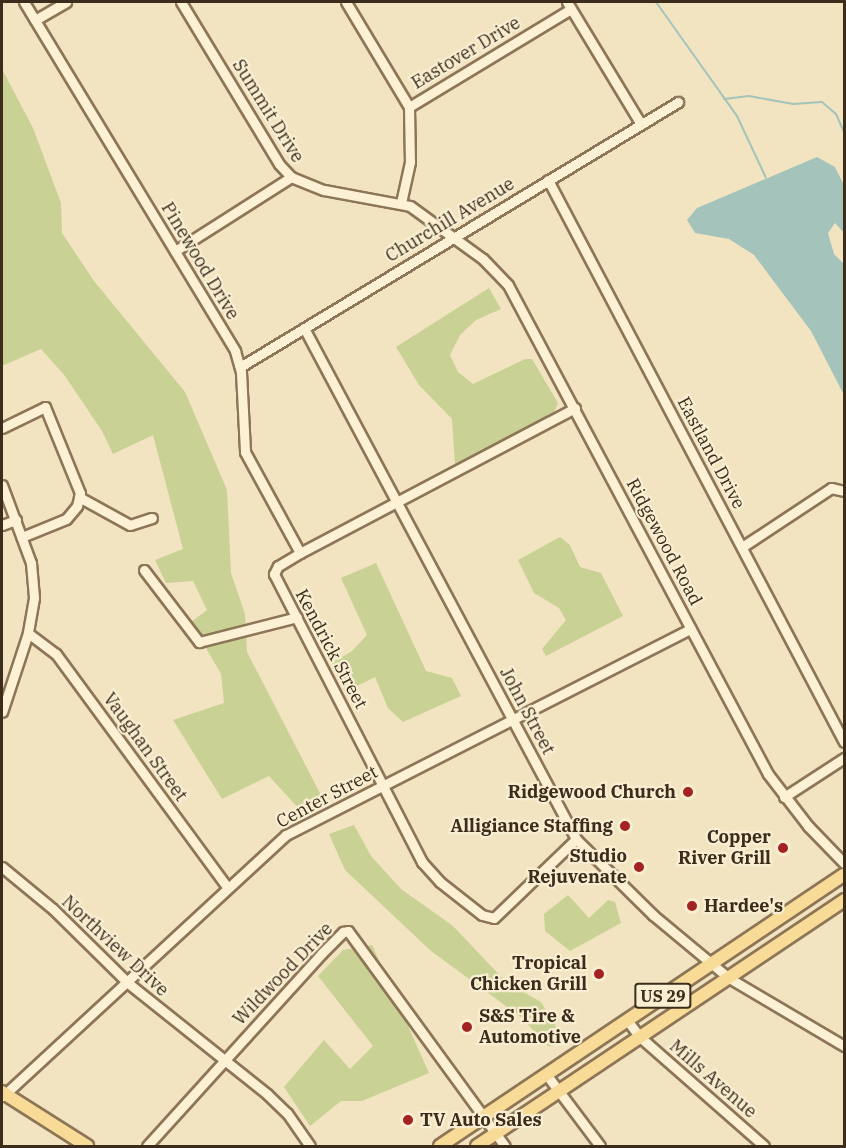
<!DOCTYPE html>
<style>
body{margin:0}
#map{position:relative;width:846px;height:1148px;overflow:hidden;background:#f2e4c1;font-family:"IBM Plex Serif",serif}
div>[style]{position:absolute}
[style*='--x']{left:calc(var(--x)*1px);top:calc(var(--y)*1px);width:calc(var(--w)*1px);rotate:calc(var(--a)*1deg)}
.green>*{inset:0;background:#c9d194}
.water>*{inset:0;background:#a4c4bb}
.stream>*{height:2px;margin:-1px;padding:0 1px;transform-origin:1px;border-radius:1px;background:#a4c4bb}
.roads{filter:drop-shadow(2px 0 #8d7557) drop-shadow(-2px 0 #8d7557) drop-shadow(0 2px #8d7557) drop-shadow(0 -2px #8d7557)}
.minor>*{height:9px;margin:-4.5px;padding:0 4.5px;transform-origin:4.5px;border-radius:4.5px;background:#fcf1d5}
.major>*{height:12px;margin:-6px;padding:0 6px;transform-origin:6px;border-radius:6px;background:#f8db96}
.dots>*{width:16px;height:16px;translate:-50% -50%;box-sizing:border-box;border:3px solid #f8eed2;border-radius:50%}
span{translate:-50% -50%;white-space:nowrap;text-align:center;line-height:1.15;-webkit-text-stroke:4.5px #f8eed2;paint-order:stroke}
.shield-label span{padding:2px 4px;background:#f8eed2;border:2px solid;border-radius:4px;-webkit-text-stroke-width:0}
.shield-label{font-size:16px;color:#3c2c1c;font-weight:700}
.street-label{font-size:18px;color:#3c2c1c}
.poi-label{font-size:18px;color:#3c2c1c;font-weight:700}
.right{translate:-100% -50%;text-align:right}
.left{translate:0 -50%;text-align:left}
.frame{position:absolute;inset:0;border:3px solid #3c2c1c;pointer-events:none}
</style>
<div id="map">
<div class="green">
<div style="clip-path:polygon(2px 69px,33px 128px,61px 203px,62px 233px,94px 281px,185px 392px,227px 490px,231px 573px,245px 614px,247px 652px,324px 801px,301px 811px,269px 776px,222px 799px,173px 720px,224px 703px,221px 674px,191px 622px,207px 610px,193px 581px,166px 583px,155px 560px,183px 549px,153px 435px,113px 454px,102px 431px,65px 376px,41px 349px,2px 366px)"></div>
<div style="clip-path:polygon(489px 288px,501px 309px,476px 320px,460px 335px,450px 355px,458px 372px,473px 384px,525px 359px,532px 359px,558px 403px,554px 413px,455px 465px,452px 419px,419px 385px,396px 347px)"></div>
<div style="clip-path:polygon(560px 537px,570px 545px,580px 567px,601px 573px,623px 616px,546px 656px,542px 649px,566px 620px,559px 608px,534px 593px,518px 560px)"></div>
<div style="clip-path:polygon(376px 563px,426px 671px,452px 678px,461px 696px,403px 722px,388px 708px,375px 677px,345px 692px,332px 663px,352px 651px,367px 635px,341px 578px)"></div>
<div style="clip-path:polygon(354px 825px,371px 856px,401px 889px,453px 926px,507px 983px,541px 1002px,562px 1036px,549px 1047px,521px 1017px,431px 951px,345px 870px,329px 834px)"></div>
<div style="clip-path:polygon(568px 895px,589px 918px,608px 900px,615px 902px,621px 923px,570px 951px,545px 931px,544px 914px)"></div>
<div style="clip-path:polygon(372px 945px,429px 1073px,362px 1101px,341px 1101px,310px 1126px,284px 1087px,324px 1040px,350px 1069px,373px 1046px,318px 976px,343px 950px)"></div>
</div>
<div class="water">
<div style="clip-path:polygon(817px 157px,835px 167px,844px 185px,844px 233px,835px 223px,828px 233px,834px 254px,844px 264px,844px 395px,811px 331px,754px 255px,729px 239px,695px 233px,687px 220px,697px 208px)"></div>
</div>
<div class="stream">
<div style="--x:656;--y:2;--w:140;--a:54.6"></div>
<div style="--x:737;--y:116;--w:68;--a:64.9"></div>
<div style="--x:724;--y:99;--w:25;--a:-7"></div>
<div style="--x:749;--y:96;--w:45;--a:10.3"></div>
<div style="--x:793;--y:104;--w:29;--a:-4"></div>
<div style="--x:822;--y:102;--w:18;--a:41"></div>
<div style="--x:836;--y:114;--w:20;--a:66"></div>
</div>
<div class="roads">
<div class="minor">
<div style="--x:24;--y:2;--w:408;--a:58.8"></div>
<div style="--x:235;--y:351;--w:22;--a:74"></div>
<div style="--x:241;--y:372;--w:80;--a:87.1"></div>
<div style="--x:245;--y:452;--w:115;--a:61.4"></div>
<div style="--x:181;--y:2;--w:189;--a:58.8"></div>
<div style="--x:279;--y:164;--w:18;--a:47"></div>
<div style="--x:291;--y:177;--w:35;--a:22"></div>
<div style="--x:324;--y:190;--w:87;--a:10.5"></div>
<div style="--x:410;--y:206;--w:90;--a:36"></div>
<div style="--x:483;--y:259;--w:36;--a:46"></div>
<div style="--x:508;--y:285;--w:554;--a:62"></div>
<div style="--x:768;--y:774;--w:66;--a:52.4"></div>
<div style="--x:808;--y:826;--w:52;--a:45.8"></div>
<div style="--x:346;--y:2;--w:122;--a:59"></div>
<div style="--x:409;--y:107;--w:55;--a:89"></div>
<div style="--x:410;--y:162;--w:42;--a:102.4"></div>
<div style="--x:567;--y:2;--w:143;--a:58.8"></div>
<div style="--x:35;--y:20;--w:36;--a:-30"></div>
<div style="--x:409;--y:107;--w:189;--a:-31.2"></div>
<div style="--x:548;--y:180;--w:635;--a:62.22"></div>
<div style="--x:175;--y:251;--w:138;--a:-32.5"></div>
<div style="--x:304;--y:328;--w:579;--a:61.97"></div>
<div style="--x:576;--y:839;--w:108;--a:44.6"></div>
<div style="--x:653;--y:915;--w:99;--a:39.7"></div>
<div style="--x:729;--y:978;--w:134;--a:30.6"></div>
<div style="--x:240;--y:367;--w:512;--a:-31.17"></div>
<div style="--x:575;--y:408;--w:311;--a:152.2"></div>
<div style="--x:300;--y:553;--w:26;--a:149"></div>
<div style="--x:278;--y:566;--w:9;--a:117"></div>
<div style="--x:274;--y:574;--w:324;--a:62.8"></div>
<div style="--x:422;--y:862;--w:27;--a:48"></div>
<div style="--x:440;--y:882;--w:53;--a:38.2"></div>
<div style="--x:482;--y:915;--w:12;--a:14"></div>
<div style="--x:494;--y:918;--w:114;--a:-43.9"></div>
<div style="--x:2;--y:428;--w:48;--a:-26"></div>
<div style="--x:45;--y:407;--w:93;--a:67.9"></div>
<div style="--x:80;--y:493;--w:13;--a:103"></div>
<div style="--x:77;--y:506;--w:17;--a:130"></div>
<div style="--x:66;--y:519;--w:48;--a:157.8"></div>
<div style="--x:2;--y:485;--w:83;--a:69.6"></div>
<div style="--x:31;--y:563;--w:35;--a:85"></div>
<div style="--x:34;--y:598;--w:36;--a:100"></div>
<div style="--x:28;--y:633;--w:83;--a:108.2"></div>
<div style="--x:79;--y:497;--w:58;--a:28.8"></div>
<div style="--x:130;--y:525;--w:23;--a:-18"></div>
<div style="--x:2;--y:525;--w:15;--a:-20"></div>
<div style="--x:742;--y:547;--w:107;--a:-33.5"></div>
<div style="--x:831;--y:488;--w:13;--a:13"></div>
<div style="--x:144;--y:570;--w:91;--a:52.6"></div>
<div style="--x:199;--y:642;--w:101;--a:-14.3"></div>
<div style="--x:28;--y:633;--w:35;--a:37"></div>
<div style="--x:56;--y:654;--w:290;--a:53.7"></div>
<div style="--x:784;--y:797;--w:72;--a:-33"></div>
<div style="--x:2;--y:867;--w:66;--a:39.5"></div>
<div style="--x:53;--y:909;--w:105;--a:44.6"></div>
<div style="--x:128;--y:983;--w:178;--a:38.6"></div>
<div style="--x:267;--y:1094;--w:28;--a:44"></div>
<div style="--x:287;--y:1113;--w:40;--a:55.1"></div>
<div style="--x:627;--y:1020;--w:21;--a:53"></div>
<div style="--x:640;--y:1037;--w:165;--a:41.3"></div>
<div style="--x:546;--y:1074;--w:90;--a:53.1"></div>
<div style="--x:3;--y:1096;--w:385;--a:-42.7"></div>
<div style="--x:286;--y:835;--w:454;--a:-27"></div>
<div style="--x:147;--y:1146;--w:261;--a:-47.8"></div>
<div style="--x:322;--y:953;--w:30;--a:-45"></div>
<div style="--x:343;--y:932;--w:5;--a:-11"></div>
<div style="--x:348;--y:931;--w:266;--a:53.9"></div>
</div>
<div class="major">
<div style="--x:2;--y:1092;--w:101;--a:32.4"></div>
<div style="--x:440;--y:1146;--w:486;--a:-33.9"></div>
<div style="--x:477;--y:1146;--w:442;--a:-33.8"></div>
</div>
</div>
<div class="dots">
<div style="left:688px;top:792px;background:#a22321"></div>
<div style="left:625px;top:826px;background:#a22321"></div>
<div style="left:783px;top:848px;background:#a22321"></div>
<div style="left:639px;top:867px;background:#a22321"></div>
<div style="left:692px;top:906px;background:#a22321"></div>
<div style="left:599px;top:974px;background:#a22321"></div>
<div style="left:467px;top:1027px;background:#a22321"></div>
<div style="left:408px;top:1120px;background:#a22321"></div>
</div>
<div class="shield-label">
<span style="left:663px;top:996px">US 29</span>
</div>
<div class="street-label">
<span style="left:466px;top:53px;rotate:-31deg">Eastover Drive</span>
<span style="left:268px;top:111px;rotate:58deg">Summit Drive</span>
<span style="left:450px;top:220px;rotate:-31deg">Churchill Avenue</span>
<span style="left:200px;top:261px;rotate:59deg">Pinewood Drive</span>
<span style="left:711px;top:453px;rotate:62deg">Eastland Drive</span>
<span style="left:664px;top:542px;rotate:62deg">Ridgewood Road</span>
<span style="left:331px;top:649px;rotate:62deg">Kendrick Street</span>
<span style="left:527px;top:711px;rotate:62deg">John Street</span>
<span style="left:145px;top:747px;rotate:54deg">Vaughan Street</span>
<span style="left:327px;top:797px;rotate:-28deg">Center Street</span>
<span style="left:115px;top:946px;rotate:43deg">Northview Drive</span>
<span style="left:283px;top:974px;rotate:-46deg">Wildwood Drive</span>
<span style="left:713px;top:1079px;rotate:41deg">Mills Avenue</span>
</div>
<div class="poi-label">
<span class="right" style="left:676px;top:792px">Ridgewood Church</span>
<span class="right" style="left:613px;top:826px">Alligiance Staffing</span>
<span class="right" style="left:771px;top:848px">Copper<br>River Grill</span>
<span class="right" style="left:627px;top:867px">Studio<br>Rejuvenate</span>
<span class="left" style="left:704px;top:906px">Hardee's</span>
<span class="right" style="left:587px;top:974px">Tropical<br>Chicken Grill</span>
<span class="left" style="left:479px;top:1027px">S&amp;S Tire &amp;<br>Automotive</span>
<span class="left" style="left:420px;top:1120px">TV Auto Sales</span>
</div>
<div class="frame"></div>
</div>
